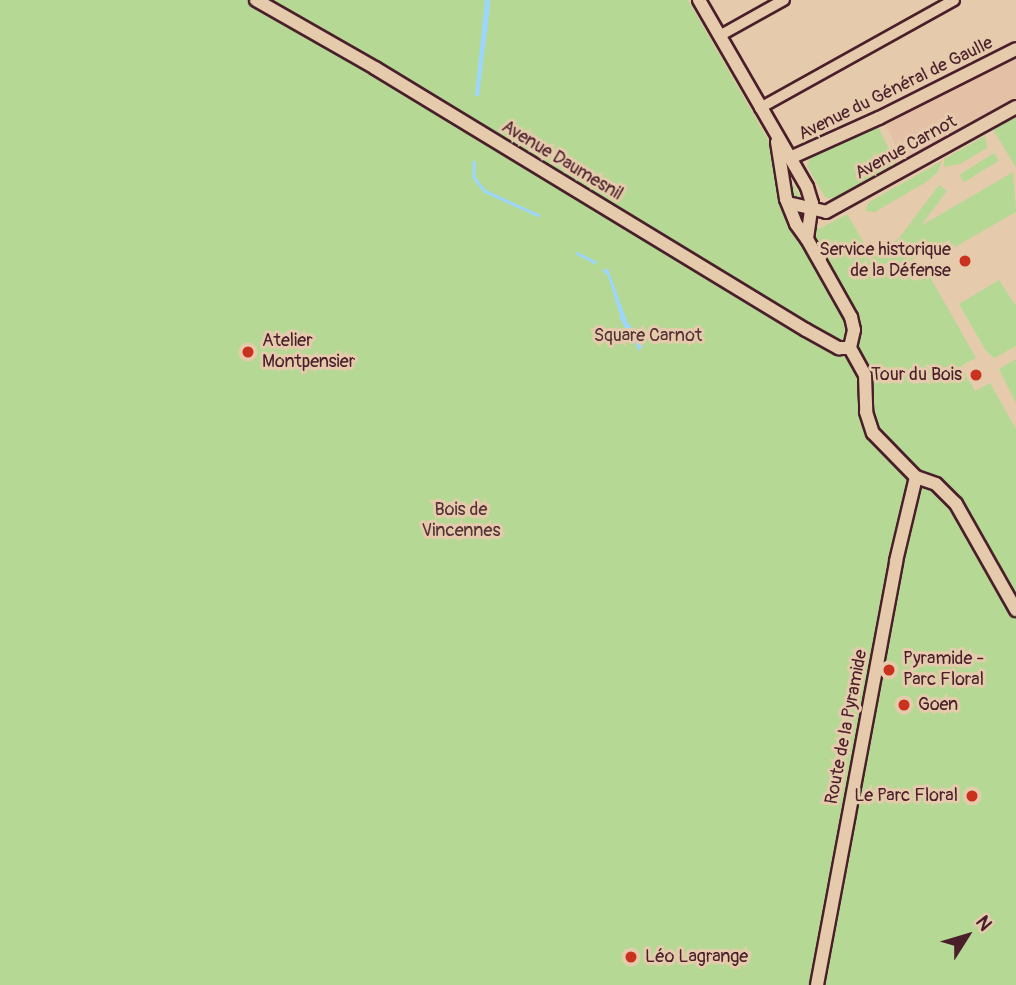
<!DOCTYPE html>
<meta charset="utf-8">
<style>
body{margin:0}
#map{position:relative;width:1016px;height:985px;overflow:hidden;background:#e5cbac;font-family:Pangolin,sans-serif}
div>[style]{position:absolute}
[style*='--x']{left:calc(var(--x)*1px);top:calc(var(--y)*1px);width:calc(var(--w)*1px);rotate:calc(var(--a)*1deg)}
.built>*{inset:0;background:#e4c0a7}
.green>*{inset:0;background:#b5d994;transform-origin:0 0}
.water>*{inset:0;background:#9cd6fc}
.stream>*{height:2.5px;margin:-1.25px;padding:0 1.25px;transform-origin:1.25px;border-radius:1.25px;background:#9cd6fc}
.roads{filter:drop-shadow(2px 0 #4a1f2b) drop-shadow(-2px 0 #4a1f2b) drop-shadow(0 2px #4a1f2b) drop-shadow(0 -2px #4a1f2b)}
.minor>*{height:10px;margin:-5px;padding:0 5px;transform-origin:5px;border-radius:5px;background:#e5cbac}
.tertiary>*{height:12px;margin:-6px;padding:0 6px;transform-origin:6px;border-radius:6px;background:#e5cbac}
.dots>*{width:19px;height:19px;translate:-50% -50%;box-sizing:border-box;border:4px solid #e5cbac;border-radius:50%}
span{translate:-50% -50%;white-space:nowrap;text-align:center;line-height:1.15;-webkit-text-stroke:6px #e5cbac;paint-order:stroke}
.street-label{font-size:18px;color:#4a1f2b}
.poi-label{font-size:18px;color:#4a1f2b}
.right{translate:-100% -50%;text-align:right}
.left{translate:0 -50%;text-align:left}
.park-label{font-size:18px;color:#553236}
.north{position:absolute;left:932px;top:901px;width:70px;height:70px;-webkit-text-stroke:5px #e5cbac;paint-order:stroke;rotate:53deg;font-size:19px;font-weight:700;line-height:28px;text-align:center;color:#4a1f2b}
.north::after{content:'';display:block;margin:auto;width:24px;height:32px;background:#4a1f2b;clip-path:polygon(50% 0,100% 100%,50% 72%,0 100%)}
</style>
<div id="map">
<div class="built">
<div style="clip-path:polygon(1016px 52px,1016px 101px,905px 163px,883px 120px)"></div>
</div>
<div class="green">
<div style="clip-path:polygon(0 0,688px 0,819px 229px,847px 214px,871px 255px,1013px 172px,1016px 212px,930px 261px,926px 252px,906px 263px,905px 267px,913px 281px,929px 275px,976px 358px,961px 366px,969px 379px,975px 391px,990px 383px,1016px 429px,1016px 985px,0 985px)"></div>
<div style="clip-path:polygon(1016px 116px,1016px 168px,993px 129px)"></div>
<div style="clip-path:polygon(877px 125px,896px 163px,833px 199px,825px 197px,807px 166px,810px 158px)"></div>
<div style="clip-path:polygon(985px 136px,987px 148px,960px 164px,944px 167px,944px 159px)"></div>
<div style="left:994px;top:153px;width:9px;height:41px;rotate:58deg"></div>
<div style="clip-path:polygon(942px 161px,937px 173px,926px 182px,875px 212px,865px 211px,869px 202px)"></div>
<div style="left:939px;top:185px;width:10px;height:80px;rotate:37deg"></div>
<div style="clip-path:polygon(999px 280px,1016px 306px,1016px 346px,994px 358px,986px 351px,959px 304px)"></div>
<div style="clip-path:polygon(1016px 359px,1016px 403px,999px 369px)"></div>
</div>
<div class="water">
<div style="clip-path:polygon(485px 0,490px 0,489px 15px,479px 96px,475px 96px)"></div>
<div style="clip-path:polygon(608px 269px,627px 321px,643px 346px,639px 351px,619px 312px,608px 276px,602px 270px)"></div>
</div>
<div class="stream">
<div style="--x:474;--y:162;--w:15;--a:90"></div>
<div style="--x:474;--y:177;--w:18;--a:52"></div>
<div style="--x:485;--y:191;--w:58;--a:24.4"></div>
<div style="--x:577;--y:253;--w:20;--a:27"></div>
<div style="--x:621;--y:316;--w:28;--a:64"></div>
</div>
<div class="roads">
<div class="minor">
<div style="--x:721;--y:35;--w:72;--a:-29.1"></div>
<div style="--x:760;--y:108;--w:222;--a:-29.1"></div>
</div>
<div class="tertiary">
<div style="--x:256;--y:0;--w:137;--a:29.7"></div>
<div style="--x:375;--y:68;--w:504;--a:31.29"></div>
<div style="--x:806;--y:330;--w:38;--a:29"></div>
<div style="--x:839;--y:348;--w:11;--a:0"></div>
<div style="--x:699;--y:0;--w:216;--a:60"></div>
<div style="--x:807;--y:187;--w:17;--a:73"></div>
<div style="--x:812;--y:203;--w:36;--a:98"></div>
<div style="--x:777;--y:142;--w:58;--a:81"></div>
<div style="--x:786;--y:199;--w:27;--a:68"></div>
<div style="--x:796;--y:224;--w:19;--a:54"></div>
<div style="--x:807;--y:239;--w:90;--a:60.6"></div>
<div style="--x:851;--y:317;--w:13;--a:77"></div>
<div style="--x:854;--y:330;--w:18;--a:103"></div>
<div style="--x:790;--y:158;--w:98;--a:-24.2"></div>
<div style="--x:879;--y:118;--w:153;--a:-26.7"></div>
<div style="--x:788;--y:203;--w:39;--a:13"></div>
<div style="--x:826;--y:212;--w:217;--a:-28.9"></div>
<div style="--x:850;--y:348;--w:31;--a:61"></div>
<div style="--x:865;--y:375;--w:37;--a:88"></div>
<div style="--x:866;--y:412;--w:22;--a:72"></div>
<div style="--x:873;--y:433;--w:62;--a:45.7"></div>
<div style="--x:916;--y:477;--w:21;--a:19"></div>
<div style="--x:936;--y:484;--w:28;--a:45"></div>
<div style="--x:956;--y:504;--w:122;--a:60.5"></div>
<div style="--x:817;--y:985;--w:431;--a:-79.4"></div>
<div style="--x:896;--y:561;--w:86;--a:-76.6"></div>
</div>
</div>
<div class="dots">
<div style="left:965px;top:261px;background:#c8321e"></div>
<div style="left:248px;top:352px;background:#c8321e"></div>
<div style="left:976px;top:375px;background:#c8321e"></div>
<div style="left:889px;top:670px;background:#c8321e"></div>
<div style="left:904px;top:705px;background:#c8321e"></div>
<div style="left:972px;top:796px;background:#c8321e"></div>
<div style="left:631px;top:957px;background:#c8321e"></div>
</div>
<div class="street-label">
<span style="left:896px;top:89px;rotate:-26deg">Avenue du Général de Gaulle</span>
<span style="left:906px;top:148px;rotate:-29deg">Avenue Carnot</span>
<span style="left:562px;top:161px;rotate:31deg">Avenue Daumesnil</span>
<span style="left:847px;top:727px;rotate:-79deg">Route de la Pyramide</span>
</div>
<div class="poi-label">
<span class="right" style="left:951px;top:261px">Service historique<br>de la Défense</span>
<span class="left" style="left:262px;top:352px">Atelier<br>Montpensier</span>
<span class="right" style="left:962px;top:375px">Tour du Bois</span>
<span class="left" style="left:903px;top:670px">Pyramide -<br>Parc Floral</span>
<span class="left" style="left:918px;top:705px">Goen</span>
<span class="right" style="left:958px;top:796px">Le Parc Floral</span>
<span class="left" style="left:645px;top:957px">Léo Lagrange</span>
</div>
<div class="park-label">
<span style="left:648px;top:336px">Square Carnot</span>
<span style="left:461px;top:521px">Bois de<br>Vincennes</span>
</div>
<div class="north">N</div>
</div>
